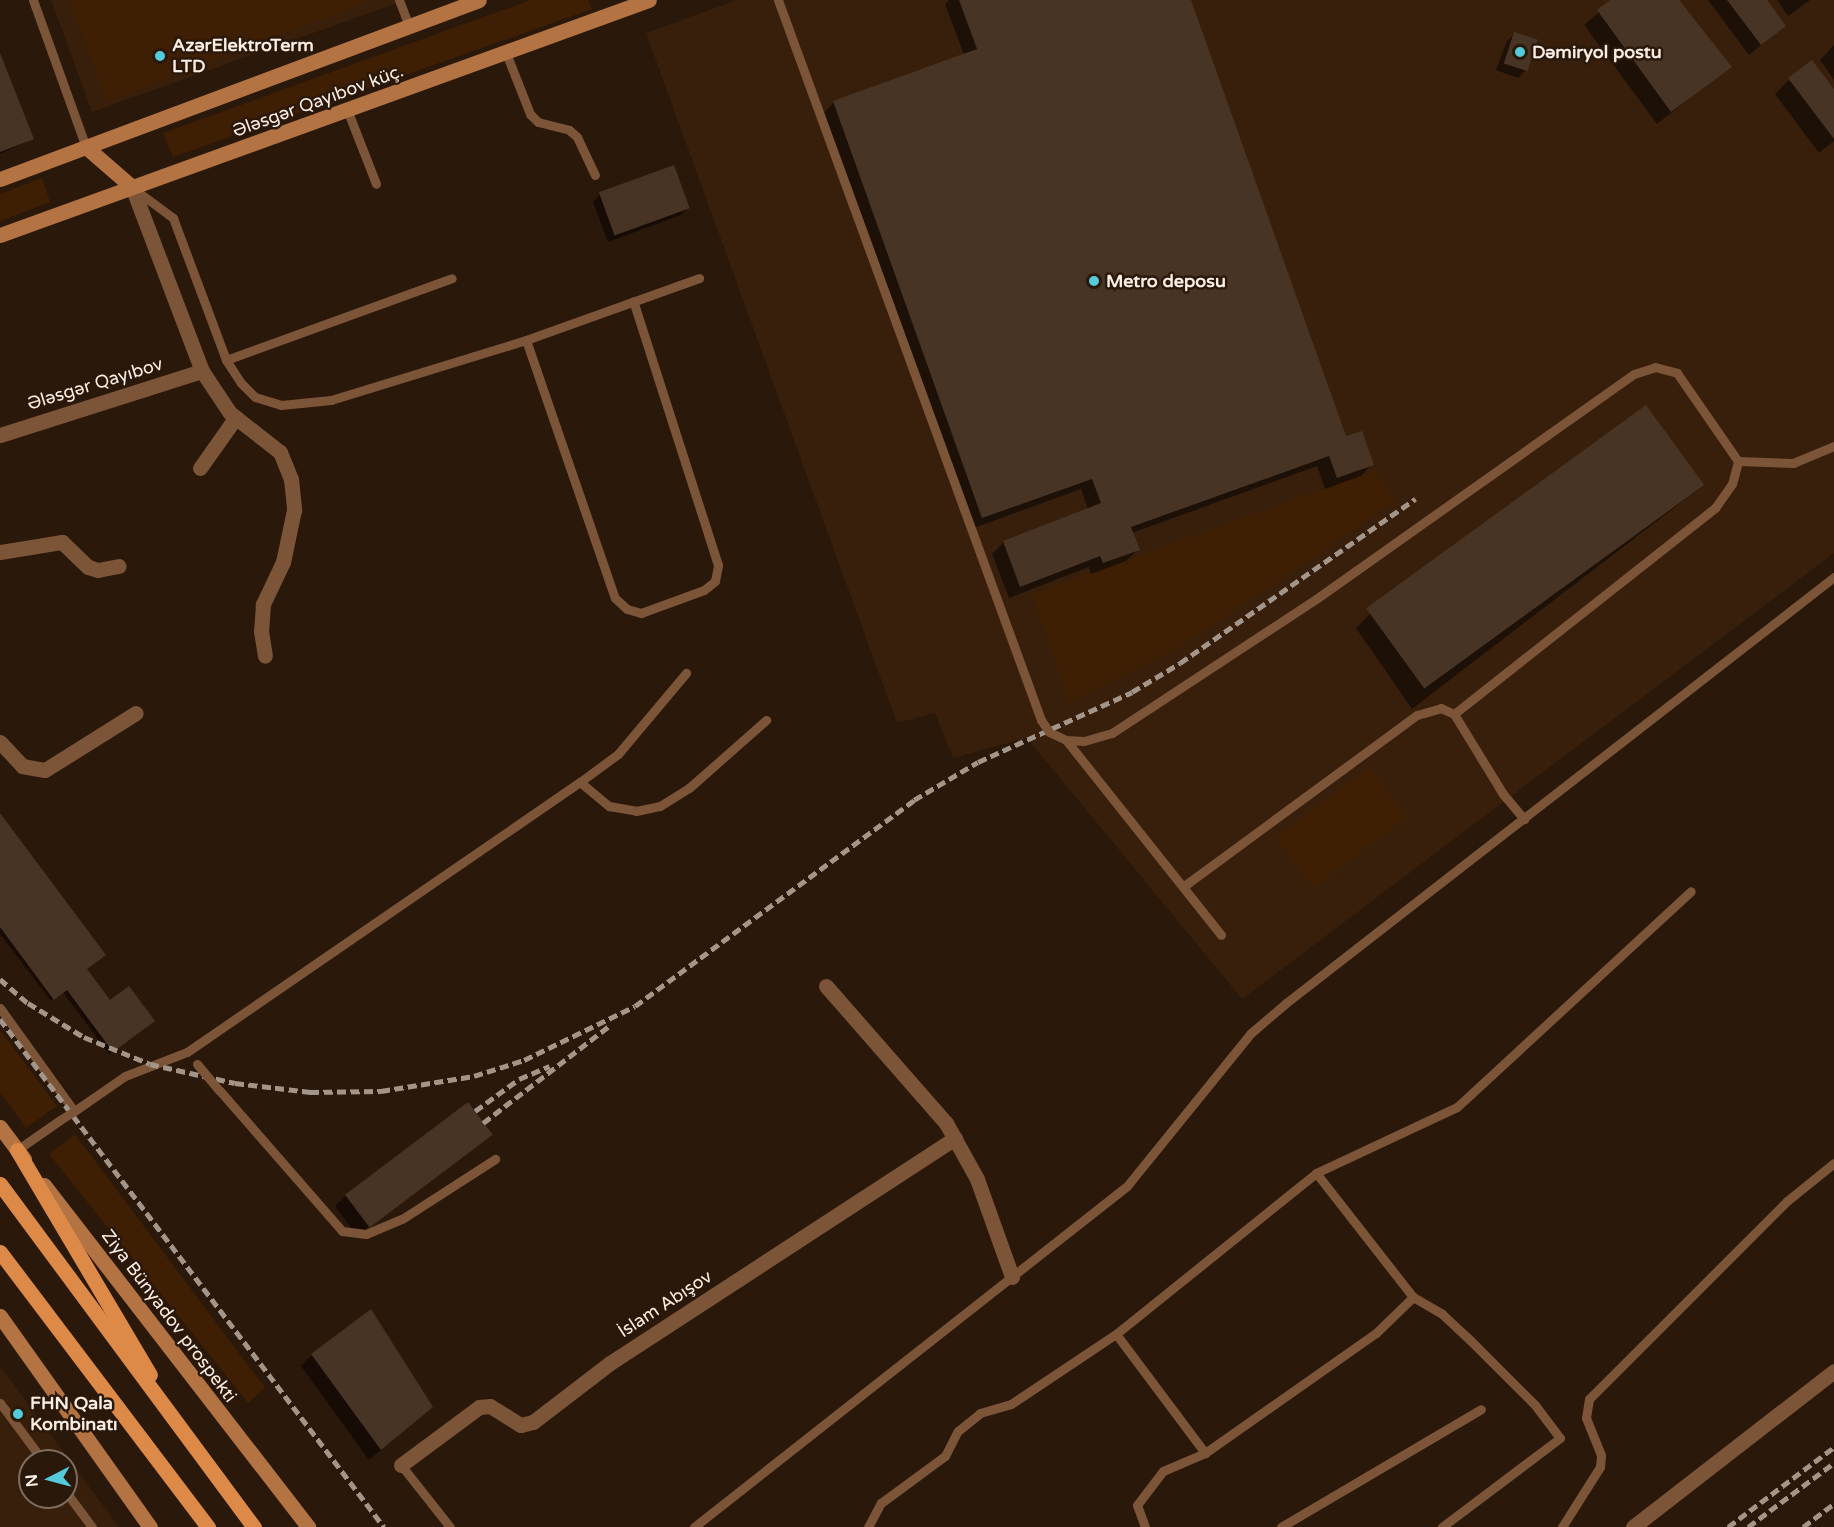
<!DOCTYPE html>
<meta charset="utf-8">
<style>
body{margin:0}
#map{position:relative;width:1834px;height:1527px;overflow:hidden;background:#2a180a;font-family:"Varela Round",sans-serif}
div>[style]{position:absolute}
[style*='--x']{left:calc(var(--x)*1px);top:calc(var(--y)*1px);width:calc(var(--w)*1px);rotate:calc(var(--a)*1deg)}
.built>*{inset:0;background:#371f0c}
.green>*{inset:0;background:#3e1f04;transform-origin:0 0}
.shadow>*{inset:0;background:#0007}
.building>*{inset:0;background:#483425;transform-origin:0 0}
.service>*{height:9px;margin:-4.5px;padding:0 4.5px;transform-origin:4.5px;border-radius:4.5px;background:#7c5437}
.minor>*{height:15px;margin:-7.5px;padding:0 7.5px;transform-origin:7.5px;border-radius:7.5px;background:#7c5437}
.secondary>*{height:15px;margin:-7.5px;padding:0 7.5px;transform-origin:7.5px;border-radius:7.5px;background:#b37342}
.primary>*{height:15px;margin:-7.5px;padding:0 7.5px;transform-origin:7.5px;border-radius:7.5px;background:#dd8a49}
.rail>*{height:4.5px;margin-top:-2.25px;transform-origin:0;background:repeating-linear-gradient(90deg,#a4958a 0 9px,transparent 0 13.5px)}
.service-bridge>*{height:9px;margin:-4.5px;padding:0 4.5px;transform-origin:4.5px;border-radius:4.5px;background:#7c5437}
.dots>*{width:16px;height:16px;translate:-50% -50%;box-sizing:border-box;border:3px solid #2a180a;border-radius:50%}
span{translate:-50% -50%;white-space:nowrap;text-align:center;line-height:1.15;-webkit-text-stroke:5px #2a180a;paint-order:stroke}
.poi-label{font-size:18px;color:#faede4;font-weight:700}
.left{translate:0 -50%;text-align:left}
.street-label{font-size:18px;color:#faede4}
.north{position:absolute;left:18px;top:1449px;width:60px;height:60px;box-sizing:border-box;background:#2a180a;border:2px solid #7d6d61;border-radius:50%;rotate:264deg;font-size:16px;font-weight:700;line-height:24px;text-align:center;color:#faede4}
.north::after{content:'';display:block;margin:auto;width:21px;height:27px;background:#53cbda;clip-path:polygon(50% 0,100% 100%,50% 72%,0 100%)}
</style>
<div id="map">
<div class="built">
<div style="clip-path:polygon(51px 0,406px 0,92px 112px)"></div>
<div style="clip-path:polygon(737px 0,1834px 0,1834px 553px,1242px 999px,1027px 738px,953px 758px,935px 713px,897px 723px,646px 33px)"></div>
<div style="clip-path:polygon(evenodd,0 1366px,119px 1527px,0 1527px,0 1366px,30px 1461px,66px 1461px,66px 1497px,30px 1497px,30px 1461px)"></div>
</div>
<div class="green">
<div style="clip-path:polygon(69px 0,373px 0,107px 101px)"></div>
<div style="clip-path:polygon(531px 0,588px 0,592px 9px,173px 157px,163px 133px)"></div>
<div style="clip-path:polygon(42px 178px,50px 202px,0 221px,0 194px)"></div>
<div style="clip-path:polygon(1374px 470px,1396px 501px,1183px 645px,1069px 702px,1032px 594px)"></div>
<div style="left:1369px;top:767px;width:63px;height:117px;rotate:53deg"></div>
<div style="clip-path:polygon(0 1030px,57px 1106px,26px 1128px,0 1092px)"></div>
<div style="clip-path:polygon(75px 1134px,265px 1388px,248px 1403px,49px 1154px)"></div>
</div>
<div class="shadow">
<div style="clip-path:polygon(949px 0,1189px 0,1346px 438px,1372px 464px,1361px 476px,1325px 489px,1317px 466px,1132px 533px,1138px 550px,1126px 561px,1091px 574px,1089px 567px,1009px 598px,992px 554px,1004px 542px,1088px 509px,1081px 489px,971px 529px,823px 114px,834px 102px,964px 55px,945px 4px)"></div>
<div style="clip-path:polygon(1613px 0,1678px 0,1730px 67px,1657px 124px,1584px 25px)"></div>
<div style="clip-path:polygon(1708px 0,1765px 0,1784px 26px,1749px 55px)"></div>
<div style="clip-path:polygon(1777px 0,1810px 0,1788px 16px)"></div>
<div style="clip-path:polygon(1514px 34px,1525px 71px,1518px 78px,1496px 70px,1507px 41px)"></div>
<div style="clip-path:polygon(1834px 45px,1834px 80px,1820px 60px)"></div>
<div style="clip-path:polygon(0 54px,32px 139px,0 154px)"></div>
<div style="clip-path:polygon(1789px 80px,1834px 91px,1834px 141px,1819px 153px,1775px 94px)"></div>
<div style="clip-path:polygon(600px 195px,688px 208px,681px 215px,608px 242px,593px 202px)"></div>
<div style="clip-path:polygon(1704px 485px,1412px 709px,1356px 628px,1370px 614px)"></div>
<div style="clip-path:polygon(0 815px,86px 969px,110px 1002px,150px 1024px,109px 1054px,63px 992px,51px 1001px,0 934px)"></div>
<div style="clip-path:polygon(491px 1135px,357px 1236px,335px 1206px,346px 1195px)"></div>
<div style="clip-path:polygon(312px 1355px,431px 1407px,369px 1460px,301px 1366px)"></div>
</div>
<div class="building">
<div style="clip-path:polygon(959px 0,1191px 0,1346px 436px,1362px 431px,1374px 465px,1337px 478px,1329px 456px,1131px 527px,1140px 550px,1103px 563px,1100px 556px,1020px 587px,1003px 541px,1101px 503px,1092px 479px,982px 518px,833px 101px,977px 49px)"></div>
<div style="clip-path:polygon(1610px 0,1679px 0,1732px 67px,1671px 112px,1597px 10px)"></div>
<div style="clip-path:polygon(1727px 0,1767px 0,1786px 26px,1761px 45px)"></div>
<div style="left:1514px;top:32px;width:25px;height:33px;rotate:18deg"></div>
<div style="clip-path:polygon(0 53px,34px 139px,0 152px)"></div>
<div style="clip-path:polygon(1812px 60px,1834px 89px,1834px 139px,1788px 78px)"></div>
<div style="left:674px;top:165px;width:46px;height:80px;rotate:70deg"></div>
<div style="left:1646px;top:405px;width:99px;height:346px;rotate:54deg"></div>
<div style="clip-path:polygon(0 813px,106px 955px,87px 969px,110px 1000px,129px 986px,155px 1021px,113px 1052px,67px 990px,54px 1000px,0 927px)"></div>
<div style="left:468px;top:1102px;width:41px;height:154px;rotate:53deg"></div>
<div style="clip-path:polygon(371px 1309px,433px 1407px,381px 1450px,311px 1354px)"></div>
</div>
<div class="service">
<div style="--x:33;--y:0;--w:156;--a:70.2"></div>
<div style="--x:399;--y:0;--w:28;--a:69"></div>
<div style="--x:778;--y:0;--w:767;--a:69.93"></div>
<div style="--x:506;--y:53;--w:66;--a:68.5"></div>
<div style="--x:530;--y:114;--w:11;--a:45"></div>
<div style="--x:538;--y:122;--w:32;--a:14"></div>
<div style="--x:569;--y:130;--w:11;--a:41"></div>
<div style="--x:577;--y:137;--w:42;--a:64.7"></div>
<div style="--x:348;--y:112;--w:77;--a:68.7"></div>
<div style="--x:134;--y:189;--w:49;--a:36.6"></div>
<div style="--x:173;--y:218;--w:152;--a:69.5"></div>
<div style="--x:226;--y:360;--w:27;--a:57"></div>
<div style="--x:241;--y:383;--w:20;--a:45"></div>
<div style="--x:255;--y:397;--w:27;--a:17"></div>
<div style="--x:281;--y:405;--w:50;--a:-5.7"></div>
<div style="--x:331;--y:400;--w:204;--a:-17.1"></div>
<div style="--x:526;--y:340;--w:184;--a:-19.7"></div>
<div style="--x:526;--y:340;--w:273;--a:71"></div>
<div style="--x:615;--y:598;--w:16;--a:43"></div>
<div style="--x:627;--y:609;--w:15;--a:16"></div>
<div style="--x:641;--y:613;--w:67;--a:-20.1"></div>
<div style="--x:704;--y:590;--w:14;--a:-39"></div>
<div style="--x:715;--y:581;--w:16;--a:-79"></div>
<div style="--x:718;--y:565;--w:277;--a:-107.8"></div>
<div style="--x:226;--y:360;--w:240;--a:-19.9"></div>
<div style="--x:1454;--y:714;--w:333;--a:-38.3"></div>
<div style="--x:1715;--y:508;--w:29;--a:-55"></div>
<div style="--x:1732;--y:484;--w:24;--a:-75"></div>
<div style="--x:1049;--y:732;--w:19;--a:25"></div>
<div style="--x:1066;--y:740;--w:18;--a:3"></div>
<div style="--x:1084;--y:741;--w:29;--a:-16"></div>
<div style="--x:1112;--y:733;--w:244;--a:-33.3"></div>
<div style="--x:1316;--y:599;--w:390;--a:-35.3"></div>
<div style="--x:1634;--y:374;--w:22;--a:-18"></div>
<div style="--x:1655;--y:367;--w:23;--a:15"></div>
<div style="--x:1677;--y:373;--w:107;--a:55.3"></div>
<div style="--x:1738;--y:461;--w:55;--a:2.1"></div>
<div style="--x:1793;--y:463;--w:44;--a:-22.5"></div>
<div style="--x:1066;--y:740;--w:249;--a:51.5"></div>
<div style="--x:580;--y:782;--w:38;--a:40"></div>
<div style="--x:609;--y:806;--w:27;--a:10"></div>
<div style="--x:636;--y:811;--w:25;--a:-12"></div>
<div style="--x:660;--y:806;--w:34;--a:-32"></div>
<div style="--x:689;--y:788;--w:103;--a:-41.4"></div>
<div style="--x:1184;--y:886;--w:289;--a:-36.3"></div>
<div style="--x:1417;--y:715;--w:25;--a:-16"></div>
<div style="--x:1441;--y:708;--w:14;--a:25"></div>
<div style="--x:1454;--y:714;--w:94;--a:58.5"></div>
<div style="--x:1503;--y:794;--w:33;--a:50"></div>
<div style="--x:0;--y:1008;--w:127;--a:54.3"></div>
<div style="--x:220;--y:1091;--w:186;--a:48.9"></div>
<div style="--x:342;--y:1231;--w:24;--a:7"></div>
<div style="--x:366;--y:1234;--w:39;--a:-23"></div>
<div style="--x:402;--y:1219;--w:111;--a:-32.8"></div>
<div style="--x:73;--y:1112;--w:63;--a:-34.7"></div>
<div style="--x:125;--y:1076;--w:66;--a:-21.2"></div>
<div style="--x:187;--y:1052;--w:477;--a:-34.5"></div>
<div style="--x:580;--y:782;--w:47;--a:-36.4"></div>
<div style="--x:618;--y:754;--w:106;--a:-50"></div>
<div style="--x:17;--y:1150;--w:52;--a:-34.9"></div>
<div style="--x:1413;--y:1297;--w:34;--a:30"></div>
<div style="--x:1442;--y:1314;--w:38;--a:43"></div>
<div style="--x:1470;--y:1340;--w:92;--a:45"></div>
<div style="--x:1535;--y:1405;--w:41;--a:52.9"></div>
<div style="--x:1560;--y:1438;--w:148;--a:143"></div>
<div style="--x:1116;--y:1334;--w:149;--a:53.2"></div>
<div style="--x:0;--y:1403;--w:72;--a:53.4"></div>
<div style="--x:401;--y:1465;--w:79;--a:51.7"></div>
<div style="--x:66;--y:1492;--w:44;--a:53.4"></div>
<div style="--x:694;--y:1527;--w:551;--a:-38.22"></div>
<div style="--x:1127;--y:1186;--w:197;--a:-51"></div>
<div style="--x:1251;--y:1033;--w:46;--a:-40.6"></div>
<div style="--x:1286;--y:1003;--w:694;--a:-37.86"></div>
<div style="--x:868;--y:1527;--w:27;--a:-62"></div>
<div style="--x:881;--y:1503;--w:79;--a:-36.3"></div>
<div style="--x:945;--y:1456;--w:28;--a:-63"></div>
<div style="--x:958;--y:1431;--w:28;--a:-39"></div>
<div style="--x:980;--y:1413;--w:32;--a:-16"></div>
<div style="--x:1011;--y:1404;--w:126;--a:-33.7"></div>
<div style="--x:1116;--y:1334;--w:257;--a:-38.8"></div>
<div style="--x:1145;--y:1527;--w:23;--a:-110"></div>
<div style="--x:1137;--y:1505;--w:43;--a:-52.6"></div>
<div style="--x:1163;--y:1471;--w:46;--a:-23.2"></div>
<div style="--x:1205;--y:1453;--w:209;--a:-35.1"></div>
<div style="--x:1376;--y:1333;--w:52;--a:-44.2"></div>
<div style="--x:1413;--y:1297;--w:157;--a:-128"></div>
<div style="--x:1316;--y:1173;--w:156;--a:-25.1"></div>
<div style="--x:1457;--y:1107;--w:318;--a:-42.7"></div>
<div style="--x:1281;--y:1527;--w:232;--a:-30.5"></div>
<div style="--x:1562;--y:1527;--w:71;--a:-57.7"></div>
<div style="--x:1600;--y:1467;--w:12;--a:-85"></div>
<div style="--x:1601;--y:1455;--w:40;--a:-112"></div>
<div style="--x:1586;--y:1418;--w:19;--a:-81"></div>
<div style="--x:1589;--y:1399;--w:280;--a:-45"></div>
<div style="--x:1787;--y:1201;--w:60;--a:-39"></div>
</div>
<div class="minor">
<div style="--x:202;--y:371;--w:50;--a:56.3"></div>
<div style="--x:230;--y:413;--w:63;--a:38"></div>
<div style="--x:280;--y:452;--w:29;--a:68"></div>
<div style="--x:291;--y:479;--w:31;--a:84"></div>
<div style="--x:294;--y:510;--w:53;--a:101.9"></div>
<div style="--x:283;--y:562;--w:47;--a:115.5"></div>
<div style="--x:263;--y:604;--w:27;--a:94"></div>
<div style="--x:261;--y:631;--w:25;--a:81"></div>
<div style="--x:0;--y:435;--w:212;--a:-17.6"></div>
<div style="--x:202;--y:371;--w:197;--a:-110.8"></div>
<div style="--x:200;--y:468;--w:62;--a:-54.8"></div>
<div style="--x:0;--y:552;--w:63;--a:-9.2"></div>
<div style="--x:62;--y:542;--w:36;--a:44"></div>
<div style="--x:88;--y:567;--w:10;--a:17"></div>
<div style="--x:98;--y:570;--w:21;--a:-11"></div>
<div style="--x:0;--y:742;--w:33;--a:47"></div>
<div style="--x:22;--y:766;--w:23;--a:10"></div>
<div style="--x:45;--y:770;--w:107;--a:-32.1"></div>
<div style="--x:826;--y:986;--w:182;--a:48.8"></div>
<div style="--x:946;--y:1123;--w:64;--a:61"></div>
<div style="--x:977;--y:1179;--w:104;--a:70.3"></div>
<div style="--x:401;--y:1465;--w:97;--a:-36.6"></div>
<div style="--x:479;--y:1407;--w:11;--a:-5"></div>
<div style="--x:490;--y:1406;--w:36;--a:32"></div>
<div style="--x:521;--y:1425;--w:12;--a:-14"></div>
<div style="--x:533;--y:1422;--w:97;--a:-37.5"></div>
<div style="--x:610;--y:1363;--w:412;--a:-33.1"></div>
<div style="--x:1633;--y:1527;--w:254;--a:-37.8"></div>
</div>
<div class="secondary">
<div style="--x:86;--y:147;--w:61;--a:41"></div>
<div style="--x:0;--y:179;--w:511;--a:-20.49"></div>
<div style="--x:0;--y:235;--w:690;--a:-19.91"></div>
<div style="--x:0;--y:1127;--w:40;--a:53"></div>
<div style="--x:44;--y:1185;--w:432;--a:52.3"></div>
<div style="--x:0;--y:1316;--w:259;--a:54.6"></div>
</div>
<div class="primary">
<div style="--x:17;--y:1150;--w:261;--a:59.4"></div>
<div style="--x:0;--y:1184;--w:427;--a:53.5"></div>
<div style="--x:0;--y:1252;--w:345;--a:52.9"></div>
</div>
<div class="rail">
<div style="--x:0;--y:979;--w:37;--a:41"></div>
<div style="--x:28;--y:1003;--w:66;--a:31.3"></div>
<div style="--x:84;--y:1037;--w:71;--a:22.2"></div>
<div style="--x:150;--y:1064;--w:87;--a:12.6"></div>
<div style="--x:235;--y:1083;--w:76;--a:6.8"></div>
<div style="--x:310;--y:1092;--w:71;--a:-0.8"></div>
<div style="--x:381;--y:1091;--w:94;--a:-9.2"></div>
<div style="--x:474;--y:1076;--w:52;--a:-17.7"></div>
<div style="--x:524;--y:1060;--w:123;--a:-25.9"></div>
<div style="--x:635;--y:1006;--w:347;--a:-36.4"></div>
<div style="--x:914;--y:800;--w:74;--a:-30.7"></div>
<div style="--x:978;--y:762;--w:169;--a:-24.4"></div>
<div style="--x:1132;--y:692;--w:56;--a:-31.1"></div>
<div style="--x:1180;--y:663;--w:287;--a:-34.9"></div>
<div style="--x:0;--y:1019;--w:637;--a:52.91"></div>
<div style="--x:475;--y:1111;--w:54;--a:-36"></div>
<div style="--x:519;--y:1079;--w:33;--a:-23"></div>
<div style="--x:483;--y:1123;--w:159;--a:-37.6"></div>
<div style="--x:1728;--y:1527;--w:133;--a:-37"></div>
<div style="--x:1748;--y:1527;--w:107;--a:-36.7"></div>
<div style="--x:1803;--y:1527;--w:39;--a:-37"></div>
</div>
<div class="service-bridge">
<div style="--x:1041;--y:720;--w:14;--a:56"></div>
<div style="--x:197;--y:1064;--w:35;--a:50"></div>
<div style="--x:60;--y:1120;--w:15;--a:-32"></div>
</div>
<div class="dots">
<div style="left:1520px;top:52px;background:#53cbda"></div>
<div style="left:160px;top:56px;background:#53cbda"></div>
<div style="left:1094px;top:281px;background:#53cbda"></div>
<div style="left:18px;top:1414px;background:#53cbda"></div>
</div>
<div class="poi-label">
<span class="left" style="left:172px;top:56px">AzərElektroTerm<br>LTD</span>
<span class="left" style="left:1532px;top:52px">Dəmiryol postu</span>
<span class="left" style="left:1106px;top:281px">Metro deposu</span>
<span class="left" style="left:30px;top:1414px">FHN Qala<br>Kombinatı</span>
</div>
<div class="street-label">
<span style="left:318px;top:101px;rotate:-20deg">Ələsgər Qayıbov küç.</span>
<span style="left:95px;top:384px;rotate:-17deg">Ələsgər Qayıbov</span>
<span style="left:665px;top:1304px;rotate:-33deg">İslam Abışov</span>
<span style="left:169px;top:1316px;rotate:53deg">Ziya Bünyadov prospekti</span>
</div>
<div class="north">N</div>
</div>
